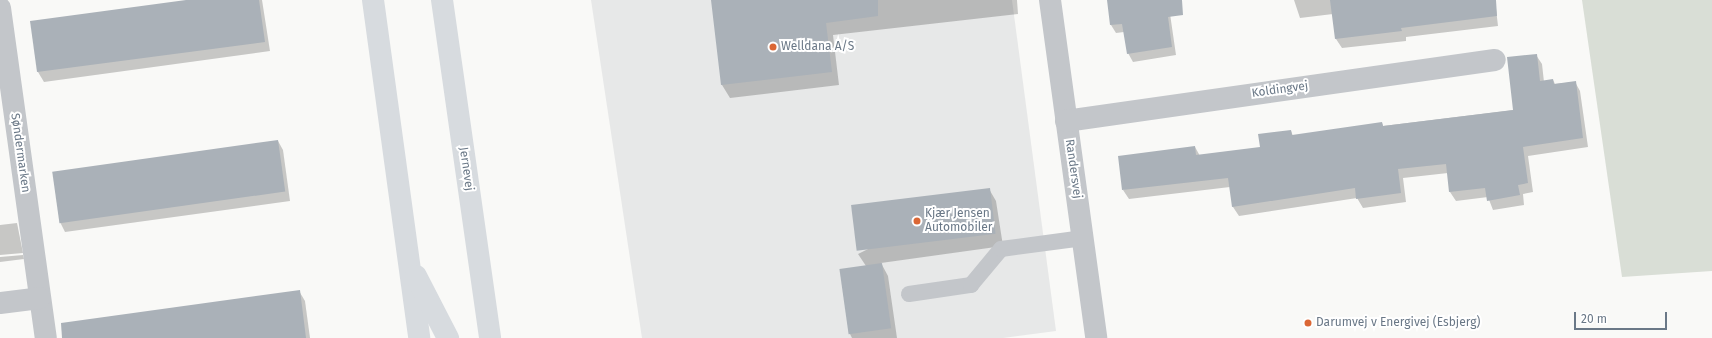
<!DOCTYPE html>
<meta charset="utf-8">
<style>
body{margin:0}
#map{position:relative;width:1712px;height:338px;overflow:hidden;background:#f9f9f7;font-family:"Fira Sans",sans-serif}
div>[style]{position:absolute}
[style*='--x']{left:calc(var(--x)*1px);top:calc(var(--y)*1px);width:calc(var(--w)*1px);rotate:calc(var(--a)*1deg)}
.built>*{inset:0;background:#e7e8e8}
.green>*{inset:0;background:#d9ded6}
.shadow>*{inset:0;background:#0003}
.building>*{inset:0;background:#aab1b8;transform-origin:0 0}
.lane>*{height:16px;margin:-8px;padding:0 8px;transform-origin:8px;border-radius:8px;background:#c3c6ca}
.street>*{height:22px;margin:-11px;padding:0 11px;transform-origin:11px;border-radius:11px;background:#c3c6ca}
.secondary>*{height:22px;margin:-11px;padding:0 11px;transform-origin:11px;border-radius:11px;background:#d7dbdf}
.dots>*{width:11px;height:11px;translate:-50% -50%;box-sizing:border-box;border:2px solid #fff;border-radius:50%}
span{translate:-50% -50%;white-space:nowrap;text-align:center;line-height:1.15;-webkit-text-stroke:4px #fff;paint-order:stroke}
.poi-label{font-size:12px;color:#6a7887}
.left{translate:0 -50%;text-align:left}
.street-label{font-size:12px;color:#6a7887}
.scale{position:absolute;left:1574px;top:312px;width:93px;height:18px;box-sizing:border-box;border:2px solid #6a7887;border-top:0;padding-left:5px;font-size:12px;line-height:14px;white-space:nowrap;color:#6a7887;-webkit-text-stroke:3px #fff;paint-order:stroke}
</style>
<div id="map">
<div class="built">
<div style="clip-path:polygon(591px 0,1012px 0,1056px 331px,1003px 338px,642px 338px)"></div>
</div>
<div class="green">
<div style="clip-path:polygon(1582px 0,1712px 0,1712px 271px,1622px 277px)"></div>
</div>
<div class="shadow">
<div style="clip-path:polygon(194px 0,262px 0,270px 51px,44px 82px,38px 72px,31px 22px)"></div>
<div style="clip-path:polygon(712px 0,1017px 0,1018px 14px,833px 35px,839px 85px,730px 98px,722px 85px)"></div>
<div style="clip-path:polygon(1120px 0,1168px 0,1176px 55px,1133px 62px,1128px 53px,1124px 32px,1116px 33px,1111px 25px,1108px 2px)"></div>
<div style="clip-path:polygon(1294px 0,1495px 0,1498px 26px,1406px 37px,1406px 41px,1342px 48px,1336px 39px,1333px 14px,1300px 18px)"></div>
<div style="clip-path:polygon(1536px 55px,1542px 64px,1544px 82px,1553px 80px,1555px 84px,1575px 82px,1580px 91px,1588px 147px,1528px 156px,1533px 192px,1523px 194px,1524px 205px,1493px 210px,1488px 197px,1456px 201px,1450px 192px,1448px 173px,1403px 178px,1406px 202px,1363px 208px,1357px 198px,1239px 216px,1233px 207px,1230px 187px,1129px 199px,1123px 190px,1195px 147px,1200px 156px,1261px 148px,1291px 131px,1293px 136px,1382px 123px,1383px 126px,1514px 110px)"></div>
<div style="clip-path:polygon(278px 141px,283px 150px,290px 201px,65px 232px,60px 222px)"></div>
<div style="clip-path:polygon(989px 189px,996px 201px,1003px 246px,881px 263px,888px 276px,897px 338px,852px 338px,850px 334px,866px 266px,858px 254px)"></div>
<div style="clip-path:polygon(17px 223px,23px 253px,0 255px,0 225px)"></div>
<div style="clip-path:polygon(23px 255px,24px 259px,0 262px,0 257px)"></div>
<div style="clip-path:polygon(299px 291px,305px 301px,310px 338px,76px 338px)"></div>
</div>
<div class="building">
<div style="clip-path:polygon(186px 0,259px 0,265px 42px,37px 72px,30px 21px)"></div>
<div style="clip-path:polygon(711px 0,878px 0,878px 16px,826px 23px,832px 72px,721px 85px)"></div>
<div style="clip-path:polygon(1107px 0,1182px 0,1183px 15px,1168px 17px,1172px 47px,1127px 54px,1122px 24px,1110px 25px)"></div>
<div style="clip-path:polygon(1330px 0,1496px 0,1497px 16px,1401px 28px,1402px 31px,1335px 39px)"></div>
<div style="clip-path:polygon(1537px 54px,1540px 81px,1553px 79px,1554px 84px,1576px 81px,1583px 138px,1523px 147px,1528px 183px,1518px 185px,1520px 195px,1487px 201px,1485px 188px,1449px 192px,1446px 164px,1398px 169px,1401px 193px,1356px 199px,1355px 188px,1232px 207px,1228px 178px,1122px 190px,1118px 156px,1195px 146px,1196px 155px,1260px 147px,1258px 134px,1291px 130px,1292px 135px,1382px 122px,1383px 126px,1513px 110px,1507px 57px)"></div>
<div style="left:278px;top:140px;width:52px;height:228px;rotate:82deg"></div>
<div style="left:990px;top:188px;width:46px;height:140px;rotate:83deg"></div>
<div style="left:882px;top:263px;width:66px;height:43px;rotate:82deg"></div>
<div style="clip-path:polygon(300px 290px,306px 338px,62px 338px,61px 323px)"></div>
</div>
<div class="lane">
<div style="--x:909;--y:294;--w:63;--a:-8.3"></div>
<div style="--x:971;--y:285;--w:47;--a:-50.2"></div>
<div style="--x:1001;--y:249;--w:83;--a:-7.6"></div>
</div>
<div class="street">
<div style="--x:1050;--y:0;--w:341;--a:82.2"></div>
<div style="--x:0;--y:8;--w:333;--a:82.1"></div>
<div style="--x:1066;--y:121;--w:433;--a:-8.1"></div>
<div style="--x:0;--y:303;--w:40;--a:-7.1"></div>
</div>
<div class="secondary">
<div style="--x:373;--y:0;--w:341;--a:82.2"></div>
<div style="--x:442;--y:0;--w:341;--a:81.9"></div>
<div style="--x:416;--y:276;--w:70;--a:62.7"></div>
</div>
<div class="dots">
<div style="left:773px;top:47px;background:#db6735"></div>
<div style="left:917px;top:221px;background:#db6735"></div>
<div style="left:1308px;top:323px;background:#db6735"></div>
</div>
<div class="poi-label">
<span class="left" style="left:781px;top:47px">Welldana A/S</span>
<span class="left" style="left:925px;top:221px">Kjær Jensen<br>Automobiler</span>
<span class="left" style="left:1316px;top:323px">Darumvej v Energivej (Esbjerg)</span>
</div>
<div class="street-label">
<span style="left:1280px;top:90px;rotate:-8deg">Koldingvej</span>
<span style="left:20px;top:153px;rotate:82deg">Søndermarken</span>
<span style="left:466px;top:169px;rotate:82deg">Jernevej</span>
<span style="left:1073px;top:169px;rotate:82deg">Randersvej</span>
</div>
<div class="scale">20 m</div>
</div>
